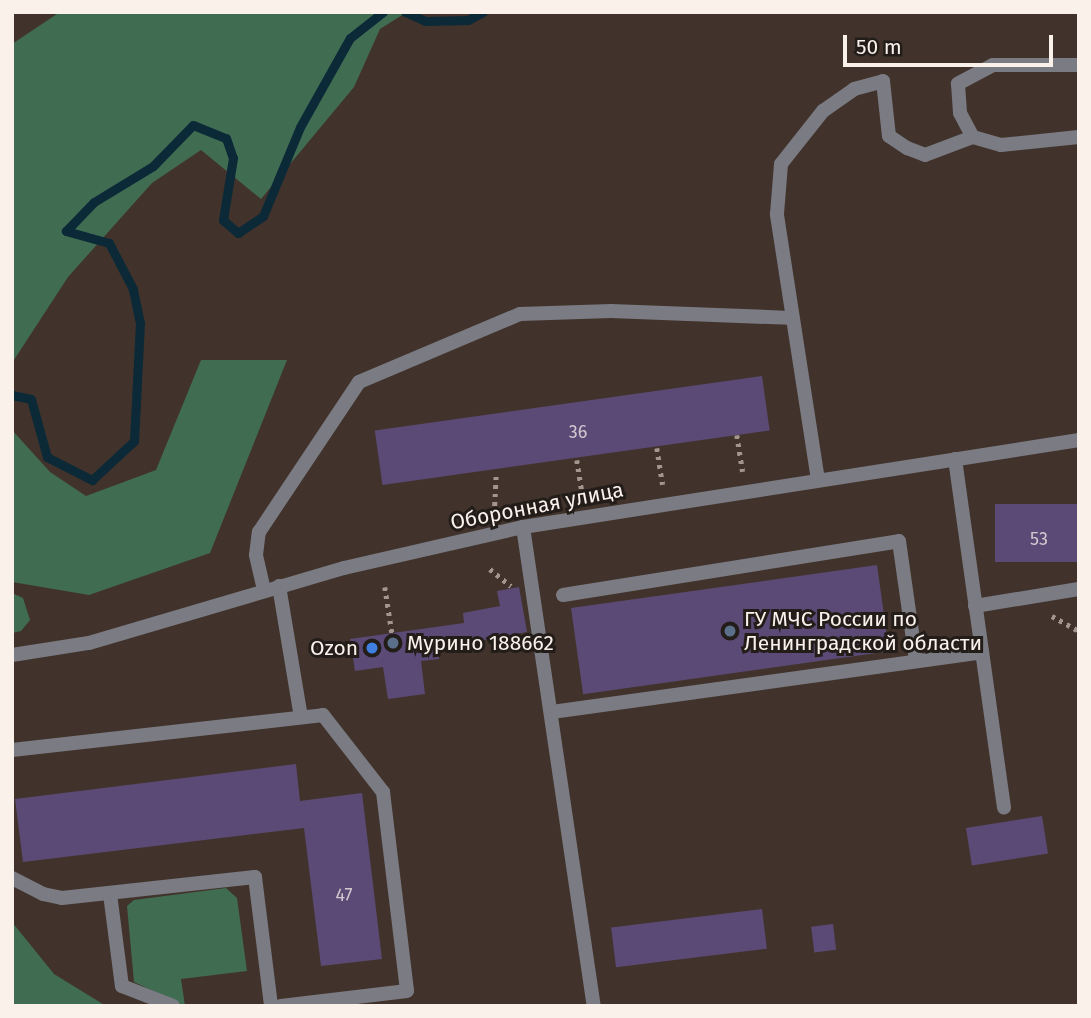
<!DOCTYPE html>
<meta charset="utf-8">
<style>
body{margin:0}
#map{position:relative;width:1091px;height:1018px;overflow:hidden;background:#41332b;font-family:"Fira Sans",sans-serif}
div>[style]{position:absolute}
[style*='--x']{left:calc(var(--x)*1px);top:calc(var(--y)*1px);width:calc(var(--w)*1px);rotate:calc(var(--a)*1deg)}
.green>*{inset:0;background:#406c51}
.stream>*{height:9px;margin:-4.5px;padding:0 4.5px;transform-origin:4.5px;border-radius:4.5px;background:#0b2937}
.building>*{inset:0;background:#5c4a76;transform-origin:0 0}
.path>*{height:4.5px;margin-top:-2.25px;transform-origin:0;background:repeating-linear-gradient(90deg,#a2968f 0 3.5px,transparent 0 8.5px)}
.lane>*{height:14px;margin:-7px;padding:0 7px;transform-origin:7px;border-radius:7px;background:#7a7b83}
.street>*{height:14px;margin:-7px;padding:0 7px;transform-origin:7px;border-radius:7px;background:#7a7b83}
.dots>*{width:19px;height:19px;translate:-50% -50%;box-sizing:border-box;border:4px solid #231d19;border-radius:50%}
span{translate:-50% -50%;white-space:nowrap;text-align:center;line-height:1.15;-webkit-text-stroke:6px #231d19;paint-order:stroke}
.number-label{font-size:18px;color:#d2c7ce}
.number-label span{-webkit-text-stroke-width:0}
.street-label{font-size:21px;color:#faf1eb}
.poi-label{font-size:21px;color:#faf1eb}
.left{translate:0 -50%;text-align:left}
.right{translate:-100% -50%;text-align:right}
.frame{position:absolute;inset:0;border:14px solid #faf1eb;pointer-events:none}
.scale{position:absolute;left:843px;top:35px;width:210px;height:32px;box-sizing:border-box;border:4px solid #faf1eb;border-top:0;padding-left:9px;font-size:21px;line-height:24px;white-space:nowrap;color:#faf1eb;-webkit-text-stroke:5px #231d19;paint-order:stroke}
</style>
<div id="map">
<div class="green">
<div style="clip-path:polygon(60px 12px,407px 12px,380px 29px,354px 87px,261px 199px,201px 150px,152px 183px,68px 277px,12px 363px,12px 44px)"></div>
<div style="clip-path:polygon(201px 360px,287px 360px,210px 553px,89px 595px,12px 582px,12px 430px,50px 472px,86px 496px,156px 470px)"></div>
<div style="clip-path:polygon(12px 593px,23px 598px,30px 620px,21px 631px,12px 633px)"></div>
<div style="clip-path:polygon(226px 888px,237px 898px,247px 971px,181px 979px,185px 1006px,134px 982px,127px 906px,134px 900px)"></div>
<div style="clip-path:polygon(12px 922px,54px 974px,106px 1006px,12px 1006px)"></div>
</div>
<div class="stream">
<div style="--x:405;--y:12;--w:22;--a:24"></div>
<div style="--x:425;--y:21;--w:43;--a:-1.3"></div>
<div style="--x:468;--y:20;--w:17;--a:-28"></div>
<div style="--x:12;--y:395;--w:19;--a:12"></div>
<div style="--x:31;--y:399;--w:60;--a:74.6"></div>
<div style="--x:47;--y:457;--w:51;--a:27.1"></div>
<div style="--x:92;--y:480;--w:57;--a:-42.9"></div>
<div style="--x:134;--y:441;--w:118;--a:-87.1"></div>
<div style="--x:140;--y:323;--w:35;--a:-102"></div>
<div style="--x:133;--y:289;--w:52;--a:-117.6"></div>
<div style="--x:109;--y:243;--w:45;--a:-164.4"></div>
<div style="--x:66;--y:231;--w:40;--a:-46"></div>
<div style="--x:94;--y:202;--w:69;--a:-31.4"></div>
<div style="--x:153;--y:166;--w:57;--a:-45.7"></div>
<div style="--x:193;--y:125;--w:35;--a:22"></div>
<div style="--x:226;--y:138;--w:21;--a:71"></div>
<div style="--x:233;--y:158;--w:63;--a:99.2"></div>
<div style="--x:223;--y:220;--w:20;--a:41"></div>
<div style="--x:238;--y:233;--w:30;--a:-34"></div>
<div style="--x:263;--y:216;--w:96;--a:-67.4"></div>
<div style="--x:300;--y:127;--w:102;--a:-60.7"></div>
<div style="--x:350;--y:38;--w:42;--a:-38.2"></div>
</div>
<div class="building">
<div style="left:762px;top:376px;width:55px;height:391px;rotate:82deg"></div>
<div style="left:1079px;top:504px;width:58px;height:84px;rotate:90deg"></div>
<div style="left:877px;top:565px;width:87px;height:309px;rotate:82deg"></div>
<div style="clip-path:polygon(519px 587px,527px 632px,438px 649px,439px 659px,421px 661px,425px 694px,388px 699px,383px 667px,355px 671px,350px 639px,464px 623px,463px 613px,500px 606px,497px 591px)"></div>
<div style="clip-path:polygon(296px 764px,300px 801px,362px 793px,382px 959px,321px 966px,304px 828px,23px 862px,15px 799px)"></div>
<div style="left:1042px;top:816px;width:38px;height:77px;rotate:81deg"></div>
<div style="left:762px;top:909px;width:40px;height:152px;rotate:83deg"></div>
<div style="left:833px;top:924px;width:26px;height:22px;rotate:83deg"></div>
</div>
<div class="path">
<div style="--x:737;--y:435;--w:37;--a:81"></div>
<div style="--x:657;--y:448;--w:37;--a:81"></div>
<div style="--x:577;--y:460;--w:37;--a:81"></div>
<div style="--x:494;--y:514;--w:41;--a:-87.2"></div>
<div style="--x:490;--y:569;--w:27;--a:39"></div>
<div style="--x:385;--y:587;--w:47;--a:81.3"></div>
<div style="--x:1052;--y:616;--w:31;--a:29"></div>
</div>
<div class="lane">
<div style="--x:1079;--y:65;--w:86;--a:180"></div>
<div style="--x:993;--y:65;--w:40;--a:152"></div>
<div style="--x:958;--y:84;--w:29;--a:86"></div>
<div style="--x:960;--y:113;--w:27;--a:62"></div>
<div style="--x:973;--y:137;--w:29;--a:16"></div>
<div style="--x:1001;--y:145;--w:78;--a:-5.9"></div>
<div style="--x:955;--y:459;--w:352;--a:82"></div>
<div style="--x:818;--y:480;--w:269;--a:-98.8"></div>
<div style="--x:777;--y:214;--w:50;--a:-85.4"></div>
<div style="--x:781;--y:164;--w:68;--a:-51.6"></div>
<div style="--x:823;--y:111;--w:38;--a:-35"></div>
<div style="--x:854;--y:89;--w:30;--a:-15"></div>
<div style="--x:883;--y:81;--w:55;--a:83.8"></div>
<div style="--x:889;--y:136;--w:22;--a:34"></div>
<div style="--x:907;--y:148;--w:19;--a:21"></div>
<div style="--x:925;--y:155;--w:51;--a:-20.6"></div>
<div style="--x:523;--y:527;--w:484;--a:81.6"></div>
<div style="--x:279;--y:586;--w:133;--a:80.5"></div>
<div style="--x:264;--y:590;--w:36;--a:-103"></div>
<div style="--x:256;--y:555;--w:23;--a:-83"></div>
<div style="--x:259;--y:532;--w:180;--a:-56.3"></div>
<div style="--x:359;--y:382;--w:175;--a:-22.9"></div>
<div style="--x:520;--y:314;--w:91;--a:-1.9"></div>
<div style="--x:611;--y:311;--w:179;--a:2.2"></div>
<div style="--x:563;--y:595;--w:340;--a:-9.1"></div>
<div style="--x:899;--y:541;--w:121;--a:81.9"></div>
<div style="--x:975;--y:606;--w:105;--a:-9.3"></div>
<div style="--x:552;--y:712;--w:434;--a:-7.9"></div>
<div style="--x:12;--y:750;--w:313;--a:-6.4"></div>
<div style="--x:323;--y:715;--w:98;--a:52.1"></div>
<div style="--x:383;--y:792;--w:200;--a:83.1"></div>
<div style="--x:407;--y:991;--w:127;--a:173.2"></div>
<div style="--x:12;--y:878;--w:35;--a:27"></div>
<div style="--x:43;--y:894;--w:19;--a:12"></div>
<div style="--x:62;--y:898;--w:194;--a:-6.2"></div>
<div style="--x:255;--y:877;--w:130;--a:82.9"></div>
<div style="--x:110;--y:894;--w:93;--a:82.6"></div>
<div style="--x:122;--y:986;--w:55;--a:21.4"></div>
</div>
<div class="street">
<div style="--x:12;--y:655;--w:78;--a:-8.9"></div>
<div style="--x:89;--y:643;--w:266;--a:-16.4"></div>
<div style="--x:344;--y:568;--w:184;--a:-12.9"></div>
<div style="--x:523;--y:527;--w:563;--a:-8.89"></div>
</div>
<div class="dots">
<div style="left:730px;top:631px;background:#5c6f8a"></div>
<div style="left:393px;top:643px;background:#5c6f8a"></div>
<div style="left:372px;top:648px;background:#3f7fe0"></div>
</div>
<div class="number-label">
<span style="left:578px;top:432px">36</span>
<span style="left:1039px;top:539px">53</span>
<span style="left:344px;top:895px">47</span>
</div>
<div class="street-label">
<span style="left:537px;top:506px;rotate:-11deg">Оборонная улица</span>
</div>
<div class="poi-label">
<span class="left" style="left:744px;top:631px">ГУ МЧС России по<br>Ленинградской области</span>
<span class="left" style="left:407px;top:643px">Мурино 188662</span>
<span class="right" style="left:358px;top:648px">Ozon</span>
</div>
<div class="frame"></div>
<div class="scale">50 m</div>
</div>
